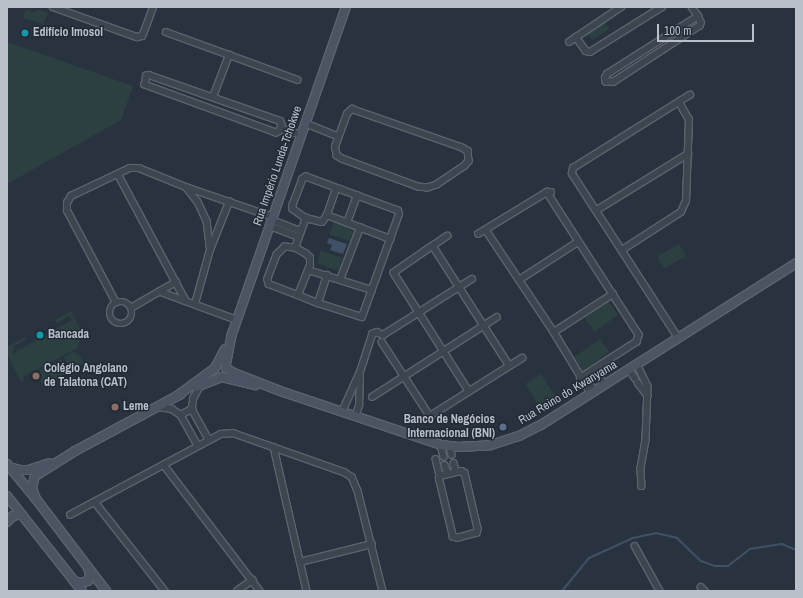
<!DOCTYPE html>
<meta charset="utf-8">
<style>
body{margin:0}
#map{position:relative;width:803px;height:598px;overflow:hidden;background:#29333f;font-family:"Archivo Narrow",sans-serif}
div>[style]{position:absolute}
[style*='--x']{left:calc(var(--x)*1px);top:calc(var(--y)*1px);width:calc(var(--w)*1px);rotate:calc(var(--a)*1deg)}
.green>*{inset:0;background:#2c4041;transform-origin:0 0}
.water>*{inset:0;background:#405167}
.stream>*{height:2px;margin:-1px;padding:0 1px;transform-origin:1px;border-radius:1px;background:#405167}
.roads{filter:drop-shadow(1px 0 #5b636d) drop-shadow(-1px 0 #5b636d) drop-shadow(0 1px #5b636d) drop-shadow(0 -1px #5b636d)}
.street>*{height:5.5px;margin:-2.75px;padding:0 2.75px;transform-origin:2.75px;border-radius:2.75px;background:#3d454f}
.street>.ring{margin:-2.75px;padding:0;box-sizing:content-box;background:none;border:5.5px solid #3d454f;border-radius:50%}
.secondary>*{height:8px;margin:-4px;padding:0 4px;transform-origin:4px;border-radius:4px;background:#4b5462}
.dots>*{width:11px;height:11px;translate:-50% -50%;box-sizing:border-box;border:2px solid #212a35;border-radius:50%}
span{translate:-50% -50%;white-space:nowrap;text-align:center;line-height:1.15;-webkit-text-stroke:3px #212a35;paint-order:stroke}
.poi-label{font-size:12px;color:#b9c0ca;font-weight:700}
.left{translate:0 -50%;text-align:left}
.right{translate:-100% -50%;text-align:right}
.street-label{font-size:12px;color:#b9c0ca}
.frame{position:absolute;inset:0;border:8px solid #b9c0ca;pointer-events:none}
.scale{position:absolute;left:657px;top:24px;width:97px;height:18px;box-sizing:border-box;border:2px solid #b9c0ca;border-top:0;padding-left:5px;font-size:12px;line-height:14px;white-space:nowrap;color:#b9c0ca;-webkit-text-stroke:3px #212a35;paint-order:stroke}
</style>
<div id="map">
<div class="green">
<div style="clip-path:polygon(26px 9px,33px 12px,39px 10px,48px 13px,43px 24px,23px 18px)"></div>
<div style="left:603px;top:20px;width:11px;height:20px;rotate:56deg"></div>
<div style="clip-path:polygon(7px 42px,133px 86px,121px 120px,7px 184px)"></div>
<div style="left:334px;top:222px;width:21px;height:13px;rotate:19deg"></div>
<div style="left:679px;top:244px;width:14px;height:25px;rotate:60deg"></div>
<div style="left:321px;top:251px;width:23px;height:13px;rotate:18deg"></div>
<div style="left:608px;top:301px;width:17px;height:29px;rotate:54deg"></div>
<div style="clip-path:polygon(71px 311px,83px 334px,80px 336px,80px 340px,77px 348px,23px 377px,24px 380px,21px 382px,7px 354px,7px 347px,25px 337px,26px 339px,13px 347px,15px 349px,12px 351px,14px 354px,16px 352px,72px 320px,69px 316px,57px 323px,55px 320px)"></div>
<div style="left:600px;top:339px;width:16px;height:32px;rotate:55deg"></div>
<div style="clip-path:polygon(73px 352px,78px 354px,84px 363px,71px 370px,64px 357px)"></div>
<div style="left:61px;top:359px;width:15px;height:28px;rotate:62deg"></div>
<div style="left:541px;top:374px;width:31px;height:19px;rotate:57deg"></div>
</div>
<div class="water">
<div style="clip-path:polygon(329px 238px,347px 244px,343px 254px,330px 250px,332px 245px,327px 243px)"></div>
</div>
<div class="stream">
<div style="--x:562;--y:591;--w:43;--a:-50.7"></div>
<div style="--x:589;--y:558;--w:48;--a:-24.4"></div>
<div style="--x:633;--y:538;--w:24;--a:-12"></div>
<div style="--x:656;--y:533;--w:22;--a:13"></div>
<div style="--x:677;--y:538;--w:33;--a:44"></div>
<div style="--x:701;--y:561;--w:15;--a:20"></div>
<div style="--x:715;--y:566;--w:13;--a:0"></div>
<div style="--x:728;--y:566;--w:28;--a:-38"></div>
<div style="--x:750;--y:549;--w:32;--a:-9"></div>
<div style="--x:782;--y:544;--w:15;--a:23"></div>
</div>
<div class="roads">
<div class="street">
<div style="--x:53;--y:7;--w:89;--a:19.7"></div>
<div style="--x:137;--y:37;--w:5;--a:-11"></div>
<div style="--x:142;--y:36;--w:4;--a:-63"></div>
<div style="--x:144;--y:32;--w:27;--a:-70"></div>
<div style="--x:692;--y:7;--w:11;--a:56"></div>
<div style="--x:698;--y:16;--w:7;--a:63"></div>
<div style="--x:701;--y:22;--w:4;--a:104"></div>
<div style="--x:700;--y:26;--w:103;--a:146.9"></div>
<div style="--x:614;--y:82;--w:8;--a:180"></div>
<div style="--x:606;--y:82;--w:4;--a:-104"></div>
<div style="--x:605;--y:78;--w:4;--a:-63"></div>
<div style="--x:607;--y:74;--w:108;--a:-32.5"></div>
<div style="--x:166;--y:32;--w:140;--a:20"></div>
<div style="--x:576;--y:37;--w:17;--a:54"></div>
<div style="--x:586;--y:51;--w:4;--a:14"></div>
<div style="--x:590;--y:52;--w:85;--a:-32"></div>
<div style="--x:569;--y:42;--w:63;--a:-33.9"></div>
<div style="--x:149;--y:75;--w:139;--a:19.3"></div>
<div style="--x:280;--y:121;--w:4;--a:63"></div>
<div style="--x:282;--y:125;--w:6;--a:108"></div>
<div style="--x:280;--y:131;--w:4;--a:153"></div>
<div style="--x:276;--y:133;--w:140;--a:-159.9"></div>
<div style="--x:145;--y:85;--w:9;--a:-84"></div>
<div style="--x:146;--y:76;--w:3;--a:-18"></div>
<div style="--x:213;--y:97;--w:45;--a:-69.1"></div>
<div style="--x:352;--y:109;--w:115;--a:19.2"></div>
<div style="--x:461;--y:147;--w:8;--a:30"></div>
<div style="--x:468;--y:151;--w:10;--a:84"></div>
<div style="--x:469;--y:161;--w:6;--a:129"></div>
<div style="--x:465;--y:166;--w:34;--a:146"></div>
<div style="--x:437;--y:185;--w:9;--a:162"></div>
<div style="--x:428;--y:188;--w:10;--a:-174"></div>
<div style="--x:418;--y:187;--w:81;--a:-159.8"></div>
<div style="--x:342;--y:159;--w:6;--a:-149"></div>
<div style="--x:337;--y:156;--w:9;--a:-103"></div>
<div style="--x:335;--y:147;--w:35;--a:-70"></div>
<div style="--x:347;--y:114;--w:7;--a:-45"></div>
<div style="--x:305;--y:123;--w:35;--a:22"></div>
<div style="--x:281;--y:128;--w:21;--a:19"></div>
<div style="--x:118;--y:174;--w:144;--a:61.8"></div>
<div style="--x:187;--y:188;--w:18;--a:52"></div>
<div style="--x:198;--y:202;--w:21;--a:65"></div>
<div style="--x:207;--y:221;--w:26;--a:83"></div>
<div style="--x:547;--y:192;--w:170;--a:57.2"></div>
<div style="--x:639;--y:335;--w:7;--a:106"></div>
<div style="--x:637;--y:342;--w:67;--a:147.3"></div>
<div style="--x:597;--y:210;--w:107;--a:-31.6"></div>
<div style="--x:327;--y:215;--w:68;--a:20.6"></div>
<div style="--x:272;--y:220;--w:31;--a:21"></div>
<div style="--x:347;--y:223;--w:29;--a:-70"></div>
<div style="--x:270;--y:226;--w:31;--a:21"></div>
<div style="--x:486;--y:230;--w:123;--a:56.3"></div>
<div style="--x:554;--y:332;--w:71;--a:58.8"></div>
<div style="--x:478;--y:234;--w:81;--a:-31.3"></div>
<div style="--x:547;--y:192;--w:4;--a:0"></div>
<div style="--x:448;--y:236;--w:18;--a:146"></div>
<div style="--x:433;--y:246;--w:141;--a:57.4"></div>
<div style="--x:433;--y:246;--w:47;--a:145.3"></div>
<div style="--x:394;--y:273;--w:140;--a:57.6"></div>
<div style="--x:295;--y:248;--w:32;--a:-70"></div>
<div style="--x:622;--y:250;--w:70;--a:-32.8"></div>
<div style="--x:681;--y:212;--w:12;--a:-66"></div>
<div style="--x:686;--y:201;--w:81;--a:-87.9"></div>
<div style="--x:689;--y:120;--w:20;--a:-120"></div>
<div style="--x:308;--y:270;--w:67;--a:17.4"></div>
<div style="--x:340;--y:280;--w:56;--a:-69"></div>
<div style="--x:519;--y:280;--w:70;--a:-32.8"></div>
<div style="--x:161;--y:292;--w:81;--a:20.2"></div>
<div style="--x:298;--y:295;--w:32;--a:-68"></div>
<div style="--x:310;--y:265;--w:7;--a:-90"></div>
<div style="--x:310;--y:258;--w:6;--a:-135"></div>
<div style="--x:306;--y:254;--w:13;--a:-151"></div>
<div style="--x:295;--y:248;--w:10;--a:-174"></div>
<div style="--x:285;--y:247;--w:11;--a:135"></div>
<div style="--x:277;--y:255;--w:26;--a:111"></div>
<div style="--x:268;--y:279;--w:5;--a:79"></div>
<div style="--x:269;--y:284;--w:31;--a:21"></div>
<div style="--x:298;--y:295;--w:22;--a:22"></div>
<div style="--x:318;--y:303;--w:46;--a:17.7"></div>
<div style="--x:362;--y:317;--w:109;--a:-70.2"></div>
<div style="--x:399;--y:214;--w:3;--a:-108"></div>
<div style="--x:398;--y:211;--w:98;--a:-159.7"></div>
<div style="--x:306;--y:177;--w:4;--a:146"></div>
<div style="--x:303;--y:179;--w:28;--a:111"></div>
<div style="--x:293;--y:205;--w:4;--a:90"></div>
<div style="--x:293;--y:209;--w:16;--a:35"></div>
<div style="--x:306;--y:218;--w:16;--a:14"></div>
<div style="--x:322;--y:222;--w:9;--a:-54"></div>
<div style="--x:327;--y:215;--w:28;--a:-71"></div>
<div class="ring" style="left:110px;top:302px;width:16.5px;height:16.5px"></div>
<div style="--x:116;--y:303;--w:104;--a:-118"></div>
<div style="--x:67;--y:211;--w:8;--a:-90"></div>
<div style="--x:67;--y:203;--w:8;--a:-60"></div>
<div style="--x:71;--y:196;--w:65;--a:-25.4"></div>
<div style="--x:130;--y:168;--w:9;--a:0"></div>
<div style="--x:139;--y:168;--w:51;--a:22"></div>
<div style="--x:186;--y:187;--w:92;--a:19"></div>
<div style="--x:318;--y:303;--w:29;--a:-72"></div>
<div style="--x:195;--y:304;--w:56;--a:-74.5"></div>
<div style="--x:210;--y:250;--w:52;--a:-68.4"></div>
<div style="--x:131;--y:308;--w:52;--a:-30"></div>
<div style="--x:554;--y:332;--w:70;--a:-32.8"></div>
<div style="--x:383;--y:335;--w:105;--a:-32.2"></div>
<div style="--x:678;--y:338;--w:195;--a:-122.9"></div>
<div style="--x:572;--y:174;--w:6;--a:-81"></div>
<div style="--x:573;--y:168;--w:138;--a:-32"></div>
<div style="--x:382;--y:342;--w:88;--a:57"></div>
<div style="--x:430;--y:416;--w:109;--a:-32.2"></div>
<div style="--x:637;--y:364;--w:25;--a:64"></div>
<div style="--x:648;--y:387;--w:53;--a:92.2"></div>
<div style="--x:646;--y:440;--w:29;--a:100"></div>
<div style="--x:641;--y:469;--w:17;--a:87"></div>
<div style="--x:629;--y:369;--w:11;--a:56"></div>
<div style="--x:599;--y:376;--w:11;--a:56"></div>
<div style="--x:589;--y:383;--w:10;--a:53"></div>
<div style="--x:638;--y:383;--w:16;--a:52"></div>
<div style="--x:201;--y:385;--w:15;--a:118"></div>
<div style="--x:194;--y:398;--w:11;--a:100"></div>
<div style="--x:192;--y:409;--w:35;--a:61"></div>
<div style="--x:372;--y:397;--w:148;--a:-32.6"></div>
<div style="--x:158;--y:407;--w:14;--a:8"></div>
<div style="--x:172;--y:409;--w:11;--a:34"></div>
<div style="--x:181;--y:415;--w:35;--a:61"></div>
<div style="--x:342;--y:412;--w:44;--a:-65.8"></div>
<div style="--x:360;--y:372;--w:40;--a:-72"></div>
<div style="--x:372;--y:334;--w:5;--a:-22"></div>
<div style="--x:377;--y:332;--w:7;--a:27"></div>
<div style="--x:181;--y:415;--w:13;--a:-29"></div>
<div style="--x:355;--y:417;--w:12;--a:-70"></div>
<div style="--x:359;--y:406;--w:30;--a:-88"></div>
<div style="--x:441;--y:445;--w:12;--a:76"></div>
<div style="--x:274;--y:447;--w:148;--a:77.1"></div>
<div style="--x:450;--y:447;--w:8;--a:76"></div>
<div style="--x:436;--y:459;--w:17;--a:77"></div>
<div style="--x:454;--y:463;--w:9;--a:77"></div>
<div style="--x:164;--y:465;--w:158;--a:52.7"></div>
<div style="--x:445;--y:465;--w:9;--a:72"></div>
<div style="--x:461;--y:471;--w:4;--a:27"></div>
<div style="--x:465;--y:473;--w:57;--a:76.9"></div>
<div style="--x:478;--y:529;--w:4;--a:104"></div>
<div style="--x:477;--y:533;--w:20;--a:165"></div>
<div style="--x:458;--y:538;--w:5;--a:-169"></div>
<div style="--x:453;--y:537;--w:60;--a:-103.6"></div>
<div style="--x:439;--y:479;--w:3;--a:-72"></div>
<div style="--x:440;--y:476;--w:22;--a:-13"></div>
<div style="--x:95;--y:502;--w:113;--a:51.8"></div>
<div style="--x:70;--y:515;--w:171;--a:-28.2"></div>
<div style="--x:221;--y:434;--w:12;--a:-5"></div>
<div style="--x:233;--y:433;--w:118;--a:19.4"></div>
<div style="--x:344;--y:472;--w:9;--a:32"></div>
<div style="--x:352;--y:477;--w:15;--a:67"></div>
<div style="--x:358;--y:491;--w:103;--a:76"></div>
<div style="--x:635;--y:546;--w:51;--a:60.9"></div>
<div style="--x:300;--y:562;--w:74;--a:-14"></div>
<div style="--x:701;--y:587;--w:6;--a:45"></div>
<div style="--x:237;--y:591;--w:19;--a:-36"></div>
</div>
<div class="secondary">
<div style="--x:232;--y:333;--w:31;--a:101"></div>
<div style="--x:226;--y:363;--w:5;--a:90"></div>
<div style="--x:226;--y:368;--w:9;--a:32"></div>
<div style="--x:234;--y:373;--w:53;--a:21.2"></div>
<div style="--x:283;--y:392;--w:167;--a:18.5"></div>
<div style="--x:441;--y:445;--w:17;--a:7"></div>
<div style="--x:458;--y:447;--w:33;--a:-3"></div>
<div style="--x:491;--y:445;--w:29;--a:-18"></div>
<div style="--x:519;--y:436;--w:25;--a:-27"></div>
<div style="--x:541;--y:425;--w:302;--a:-32.4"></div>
<div style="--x:231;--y:337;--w:349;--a:-70.8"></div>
<div style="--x:196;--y:387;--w:28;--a:-21"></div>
<div style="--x:222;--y:377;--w:34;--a:14"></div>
<div style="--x:177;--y:396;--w:47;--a:-36.4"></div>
<div style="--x:215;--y:368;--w:21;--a:-62"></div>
<div style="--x:7;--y:464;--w:45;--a:50.4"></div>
<div style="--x:36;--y:499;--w:116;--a:52.7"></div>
<div style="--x:9;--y:467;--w:11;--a:15"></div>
<div style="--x:20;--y:470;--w:8;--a:0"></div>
<div style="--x:28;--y:470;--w:22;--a:-18"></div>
<div style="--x:7;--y:496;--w:121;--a:51.7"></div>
<div style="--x:36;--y:499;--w:12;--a:-110"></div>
<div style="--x:32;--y:488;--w:12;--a:-76"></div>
<div style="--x:35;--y:476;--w:47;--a:-32"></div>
<div style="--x:75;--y:451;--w:120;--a:-28.3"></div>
<div style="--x:7;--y:522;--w:8;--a:-45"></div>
<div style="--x:13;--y:516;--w:8;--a:-14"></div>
<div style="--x:74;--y:581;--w:6;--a:18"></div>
<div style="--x:80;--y:583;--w:8;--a:-14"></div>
<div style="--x:88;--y:581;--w:6;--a:-72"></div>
<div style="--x:90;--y:575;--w:7;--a:-106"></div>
</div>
</div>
<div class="dots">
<div style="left:25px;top:33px;background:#0f9aa8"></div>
<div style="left:40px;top:335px;background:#0f9aa8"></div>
<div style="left:36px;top:376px;background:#8d6e63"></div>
<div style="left:115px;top:407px;background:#8d6e63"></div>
<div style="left:503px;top:427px;background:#5c6f8a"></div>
</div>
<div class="poi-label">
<span class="left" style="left:33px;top:33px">Edifício Imosol</span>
<span class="left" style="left:48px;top:335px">Bancada</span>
<span class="left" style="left:44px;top:376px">Colégio Angolano<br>de Talatona (CAT)</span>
<span class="left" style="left:123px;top:407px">Leme</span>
<span class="right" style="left:495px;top:427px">Banco de Negócios<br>Internacional (BNI)</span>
</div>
<div class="street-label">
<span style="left:278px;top:166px;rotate:-71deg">Rua Império Lunda-Tchokwe</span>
<span style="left:568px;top:393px;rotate:-31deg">Rua Reino do Kwanyama</span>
</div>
<div class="frame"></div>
<div class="scale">100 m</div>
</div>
